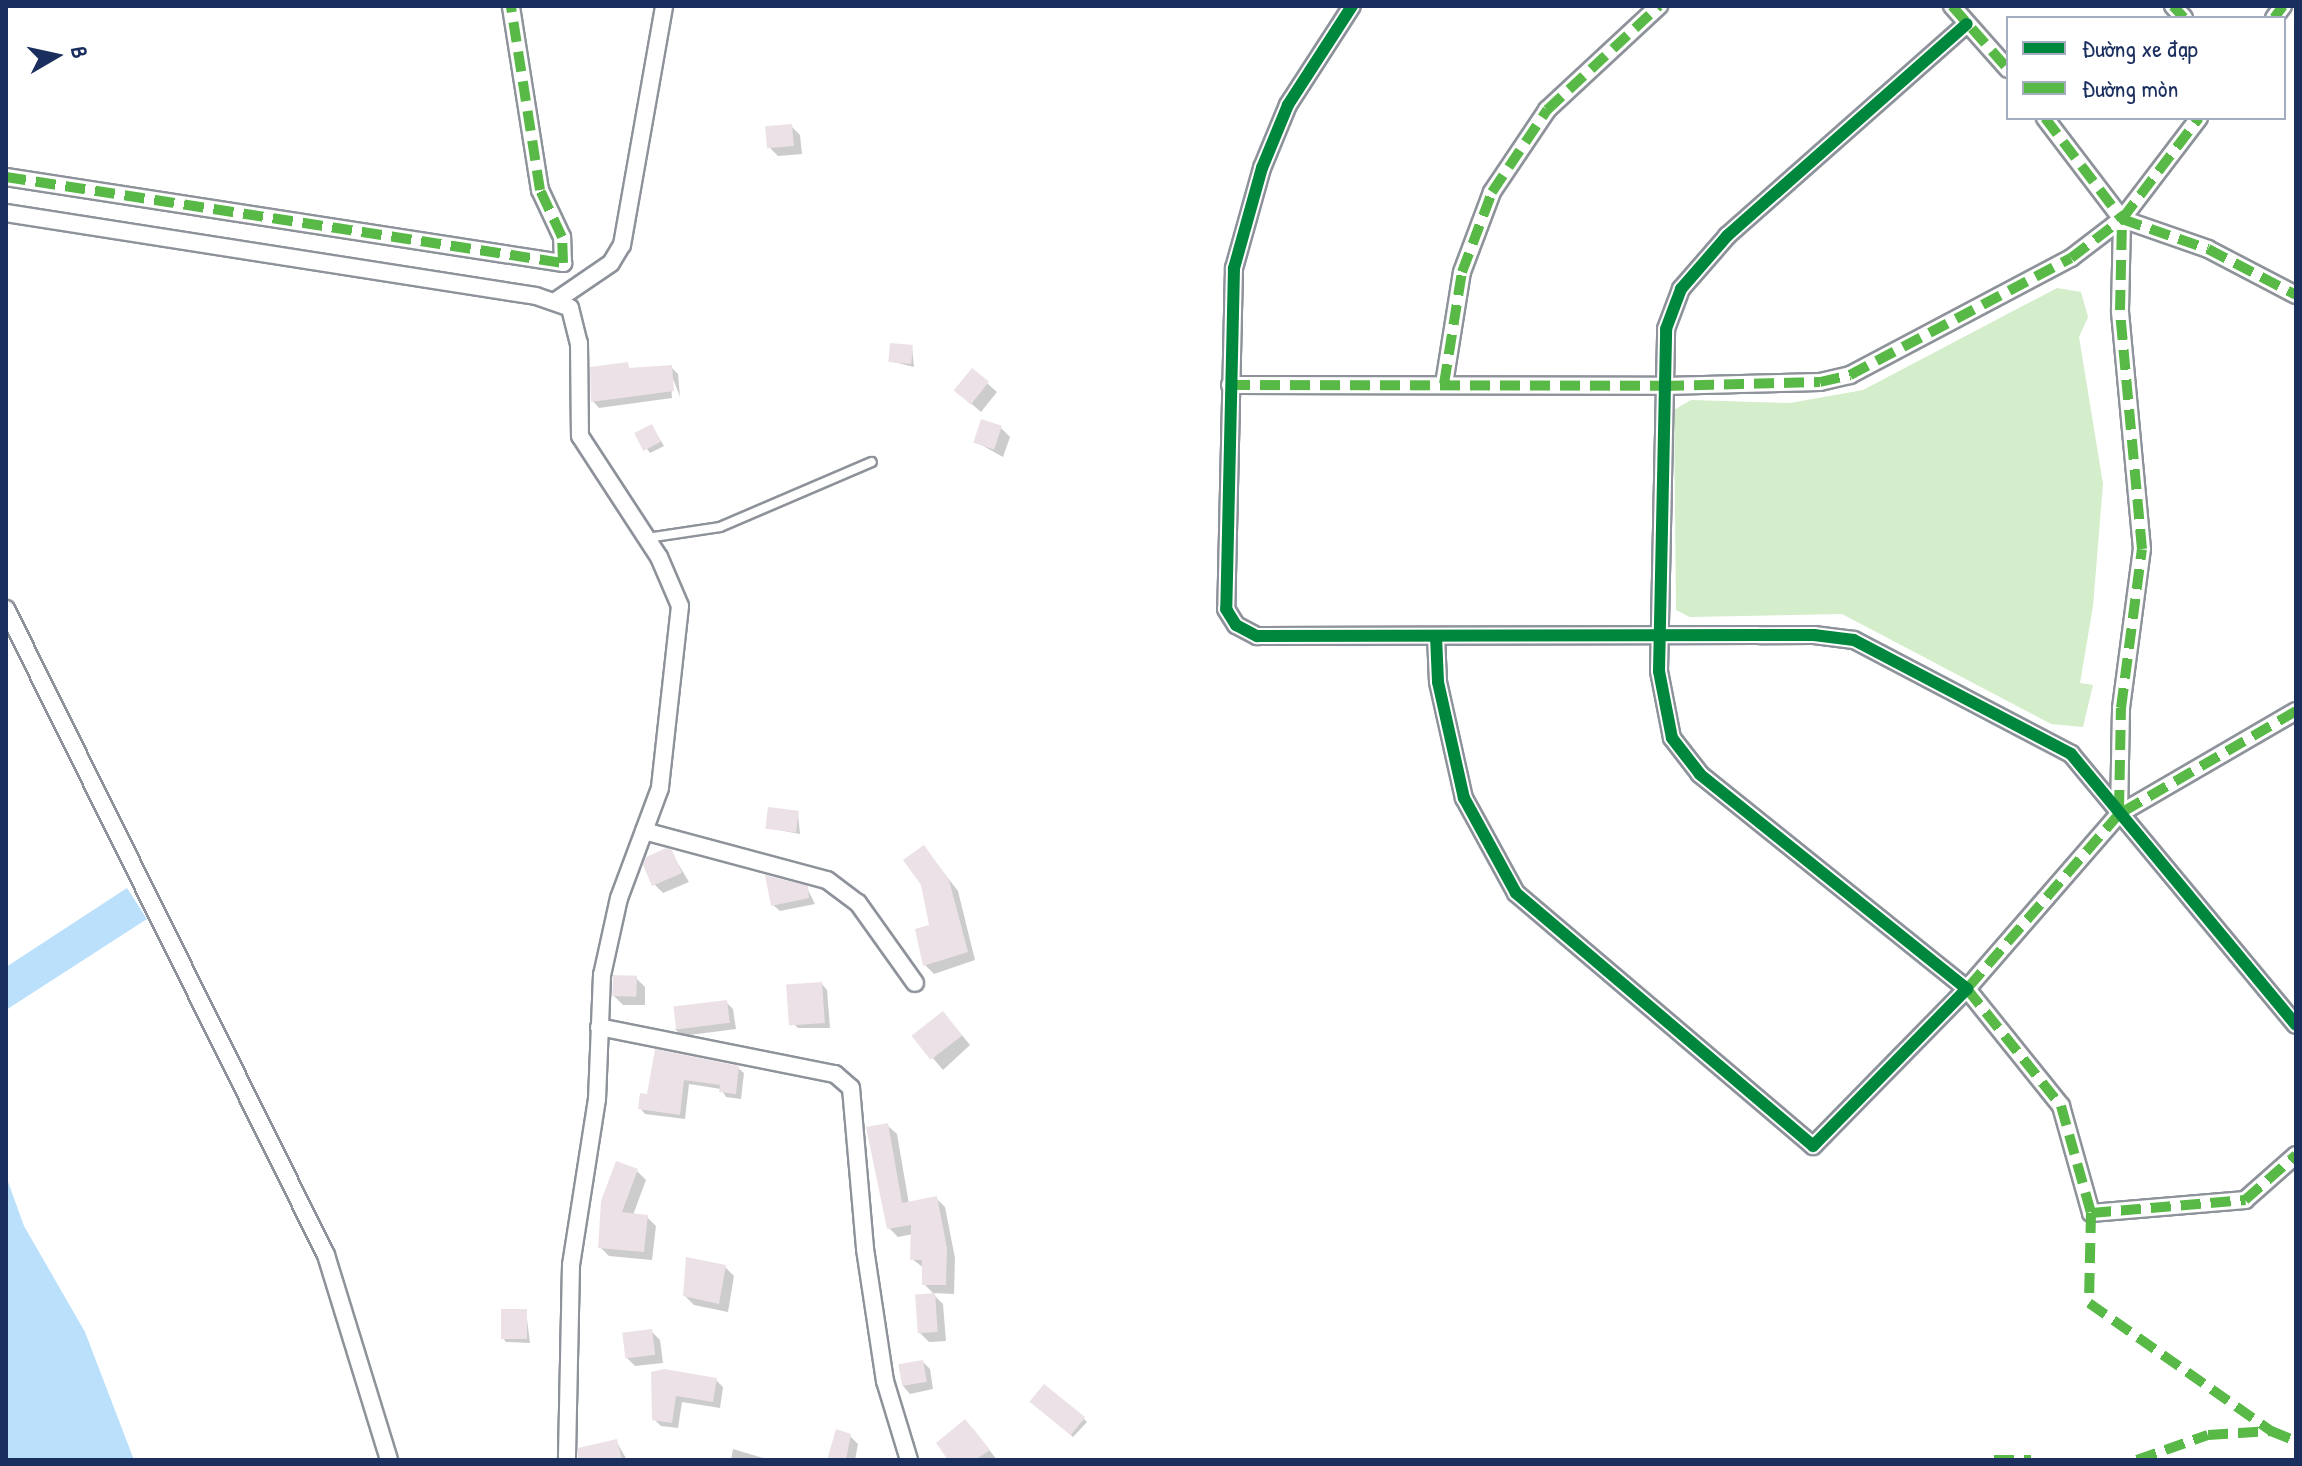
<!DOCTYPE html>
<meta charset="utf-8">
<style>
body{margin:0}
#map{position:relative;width:2302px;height:1466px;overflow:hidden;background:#fff;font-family:"Patrick Hand",sans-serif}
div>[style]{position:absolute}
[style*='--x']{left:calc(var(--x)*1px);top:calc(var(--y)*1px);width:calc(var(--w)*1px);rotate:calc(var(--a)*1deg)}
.green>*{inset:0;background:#d4edca}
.water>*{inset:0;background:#bae0fc}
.shadow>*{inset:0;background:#0003}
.building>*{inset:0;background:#ece1e7;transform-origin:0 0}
.roads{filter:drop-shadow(2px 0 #8e929a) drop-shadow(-2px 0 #8e929a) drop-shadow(0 2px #8e929a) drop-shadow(0 -2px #8e929a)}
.lane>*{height:8px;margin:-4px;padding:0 4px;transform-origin:4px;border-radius:4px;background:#fff}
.street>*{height:16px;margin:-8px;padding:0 8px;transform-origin:8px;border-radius:8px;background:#fff}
.quiet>*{height:10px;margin-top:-5px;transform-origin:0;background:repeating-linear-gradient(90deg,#58b947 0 20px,transparent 0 30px)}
.cycleway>*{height:12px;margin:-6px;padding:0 6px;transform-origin:6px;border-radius:6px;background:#00873e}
span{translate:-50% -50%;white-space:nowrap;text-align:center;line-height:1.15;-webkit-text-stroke:8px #fff;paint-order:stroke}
.frame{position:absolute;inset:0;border:8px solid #1b2f5e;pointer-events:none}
.legend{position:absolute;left:2006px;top:16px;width:280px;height:104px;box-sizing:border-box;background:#fff;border:2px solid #a4acbf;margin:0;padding:10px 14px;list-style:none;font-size:24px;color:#1b2f5e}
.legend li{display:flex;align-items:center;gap:16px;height:40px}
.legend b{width:40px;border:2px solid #a4acbf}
.north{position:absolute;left:16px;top:16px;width:80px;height:80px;-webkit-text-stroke:6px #fff;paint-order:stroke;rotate:81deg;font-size:22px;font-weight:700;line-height:32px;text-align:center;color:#1b2f5e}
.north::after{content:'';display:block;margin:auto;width:28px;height:36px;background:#1b2f5e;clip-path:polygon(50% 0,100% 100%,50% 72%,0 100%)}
</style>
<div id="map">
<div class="green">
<div style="clip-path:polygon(2057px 288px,2081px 292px,2088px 317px,2079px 337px,2103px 484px,2093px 606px,2080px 683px,2093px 685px,2083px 727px,2051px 724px,1842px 614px,1690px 617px,1676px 610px,1674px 410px,1691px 400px,1790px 403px,1863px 390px)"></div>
</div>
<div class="water">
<div style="clip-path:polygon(127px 888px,147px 919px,6px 1010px,6px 967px)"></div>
<div style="clip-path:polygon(6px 1176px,24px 1226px,85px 1332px,134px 1460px,6px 1460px)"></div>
</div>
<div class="shadow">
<div style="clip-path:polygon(791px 126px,800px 135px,802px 154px,778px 156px,769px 147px)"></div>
<div style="clip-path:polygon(912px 347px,914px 367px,890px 361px)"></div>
<div style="clip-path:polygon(671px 367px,678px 374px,680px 397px,670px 371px,672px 398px,599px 408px,593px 401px,592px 369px)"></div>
<div style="clip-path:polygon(973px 371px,997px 392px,981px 412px,966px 399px)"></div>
<div style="clip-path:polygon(1001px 428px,1010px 437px,1003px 457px,976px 442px)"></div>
<div style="clip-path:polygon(655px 431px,664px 446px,650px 453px,647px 449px)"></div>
<div style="clip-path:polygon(798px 813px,800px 834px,768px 828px)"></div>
<div style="clip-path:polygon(924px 847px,958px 891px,975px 960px,934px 974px,925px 965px,931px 926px)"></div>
<div style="clip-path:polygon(671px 852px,689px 882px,663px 893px,654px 884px)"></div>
<div style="clip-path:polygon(807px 888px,815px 904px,780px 911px,773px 905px)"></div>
<div style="clip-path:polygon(636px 978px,645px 987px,645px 1005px,623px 1005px,614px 996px)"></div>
<div style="clip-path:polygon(822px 984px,827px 990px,830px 1028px,798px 1028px,792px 1022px)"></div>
<div style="clip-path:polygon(726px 1002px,733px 1009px,736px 1029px,682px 1036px,675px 1029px)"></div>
<div style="clip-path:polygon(951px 1022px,970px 1045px,943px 1070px,915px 1037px)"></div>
<div style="clip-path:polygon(656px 1052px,738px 1068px,744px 1073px,741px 1099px,726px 1097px,721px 1089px,689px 1084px,685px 1119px,645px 1114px,640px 1108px,649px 1096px)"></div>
<div style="clip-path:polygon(888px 1126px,897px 1134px,909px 1204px,936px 1198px,945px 1207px,955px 1258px,954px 1294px,933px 1293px,924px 1284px,924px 1268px,912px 1259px,913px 1234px,898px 1237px,889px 1228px)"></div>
<div style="clip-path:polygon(637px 1171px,646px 1180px,633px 1215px,647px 1217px,656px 1226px,652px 1260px,609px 1256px,600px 1247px)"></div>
<div style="clip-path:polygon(725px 1267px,734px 1276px,728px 1312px,694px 1305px,685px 1296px)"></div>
<div style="clip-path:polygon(934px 1295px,943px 1304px,946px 1341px,929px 1342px,920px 1333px)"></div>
<div style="clip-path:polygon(526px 1311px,530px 1343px,506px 1342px,503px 1338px)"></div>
<div style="clip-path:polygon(651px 1331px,660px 1340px,663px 1363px,635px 1366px,626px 1357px)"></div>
<div style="clip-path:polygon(923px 1362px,930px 1369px,933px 1389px,910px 1394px,903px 1386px)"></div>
<div style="clip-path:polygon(653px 1374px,716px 1380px,723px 1387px,720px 1408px,682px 1402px,678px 1428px,661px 1426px,654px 1419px)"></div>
<div style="clip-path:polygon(1033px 1401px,1083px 1418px,1087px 1422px,1073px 1437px)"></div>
<div style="clip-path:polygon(965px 1421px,974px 1430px,997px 1460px,951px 1460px)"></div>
<div style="clip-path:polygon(850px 1436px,858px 1444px,855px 1460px,829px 1460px)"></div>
<div style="clip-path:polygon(616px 1441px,627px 1460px,583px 1460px)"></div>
<div style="clip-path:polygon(733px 1449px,770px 1460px,731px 1460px)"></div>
</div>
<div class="building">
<div style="left:792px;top:124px;width:22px;height:27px;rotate:85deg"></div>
<div style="left:890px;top:343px;width:23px;height:19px;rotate:5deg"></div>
<div style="clip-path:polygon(628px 362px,629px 368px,672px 365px,674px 391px,591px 402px,590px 367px)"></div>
<div style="left:972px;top:368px;width:22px;height:29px;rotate:39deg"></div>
<div style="left:981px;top:419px;width:22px;height:25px;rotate:18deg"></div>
<div style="left:652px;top:424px;width:20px;height:20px;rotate:63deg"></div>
<div style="left:768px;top:807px;width:31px;height:22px;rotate:7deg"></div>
<div style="clip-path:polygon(924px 845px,949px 880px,968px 952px,923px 966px,915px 929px,929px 925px,921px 885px,903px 860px)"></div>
<div style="clip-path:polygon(666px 848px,672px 850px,682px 873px,652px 886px,643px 865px,646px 857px)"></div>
<div style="clip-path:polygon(765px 875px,808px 886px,809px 898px,771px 906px)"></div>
<div style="left:613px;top:975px;width:24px;height:21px;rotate:2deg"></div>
<div style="left:822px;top:982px;width:41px;height:36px;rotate:86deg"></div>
<div style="left:727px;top:1000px;width:23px;height:54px;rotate:83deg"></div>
<div style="left:943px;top:1011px;width:31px;height:40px;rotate:52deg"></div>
<div style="clip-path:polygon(655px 1049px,739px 1066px,736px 1094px,719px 1092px,720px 1085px,684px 1080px,680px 1115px,638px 1109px,640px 1093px,647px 1094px)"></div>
<div style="clip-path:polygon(888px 1123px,902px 1203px,937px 1196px,947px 1248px,946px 1285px,922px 1285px,922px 1260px,910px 1260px,911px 1225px,887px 1229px,866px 1127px)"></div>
<div style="clip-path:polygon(616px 1161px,638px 1169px,622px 1212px,648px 1215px,644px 1252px,598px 1248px,601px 1201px)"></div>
<div style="clip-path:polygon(686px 1257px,726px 1265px,719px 1304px,683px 1296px)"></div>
<div style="left:935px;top:1293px;width:39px;height:20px;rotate:86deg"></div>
<div style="left:501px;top:1309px;width:26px;height:30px"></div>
<div style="left:652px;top:1329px;width:26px;height:30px;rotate:83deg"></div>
<div style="left:923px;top:1360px;width:22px;height:25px;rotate:80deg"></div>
<div style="clip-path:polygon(664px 1369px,717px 1378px,713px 1402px,676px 1396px,672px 1423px,652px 1420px,651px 1372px)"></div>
<div style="left:1044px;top:1384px;width:53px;height:23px;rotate:39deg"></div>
<div style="clip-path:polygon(965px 1419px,990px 1450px,975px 1460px,948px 1460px,936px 1443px)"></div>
<div style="clip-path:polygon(836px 1429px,851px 1434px,846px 1460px,827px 1460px)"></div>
<div style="clip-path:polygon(617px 1439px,622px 1460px,578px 1460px,578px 1448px)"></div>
</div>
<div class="roads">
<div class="lane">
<div style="--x:647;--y:538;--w:74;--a:-8.6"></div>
<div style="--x:720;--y:527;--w:165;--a:-23.2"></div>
</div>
<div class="street">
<div style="--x:1352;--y:6;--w:118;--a:122.9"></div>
<div style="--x:1288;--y:105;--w:68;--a:112.4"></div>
<div style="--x:1262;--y:168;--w:104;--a:105.6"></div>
<div style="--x:1234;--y:268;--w:341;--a:91.3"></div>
<div style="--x:1226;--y:609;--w:19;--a:58"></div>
<div style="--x:1236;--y:625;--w:24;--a:28"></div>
<div style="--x:1257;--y:636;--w:557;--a:-0.1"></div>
<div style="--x:1814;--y:635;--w:40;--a:7.1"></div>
<div style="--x:1854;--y:640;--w:245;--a:27.7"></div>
<div style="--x:2071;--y:754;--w:352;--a:50.3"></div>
<div style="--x:1952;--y:6;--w:84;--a:48.4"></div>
<div style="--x:2173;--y:6;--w:16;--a:47"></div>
<div style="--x:2274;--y:18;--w:15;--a:-53"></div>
<div style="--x:2045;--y:118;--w:127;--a:52.7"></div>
<div style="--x:2122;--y:219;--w:91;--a:19.2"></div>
<div style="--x:2208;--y:249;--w:99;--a:27.6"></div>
<div style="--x:6;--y:177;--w:564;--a:8.78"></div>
<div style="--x:563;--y:263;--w:26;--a:-92"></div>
<div style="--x:562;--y:237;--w:52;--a:-115.1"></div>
<div style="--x:540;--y:190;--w:186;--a:-99"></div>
<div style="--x:6;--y:213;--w:536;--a:8.9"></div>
<div style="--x:536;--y:296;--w:36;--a:19"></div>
<div style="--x:570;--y:308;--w:36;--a:76"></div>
<div style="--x:579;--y:343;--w:93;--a:89.4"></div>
<div style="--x:580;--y:436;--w:145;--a:56.9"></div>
<div style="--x:659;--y:557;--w:53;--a:66.8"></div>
<div style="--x:680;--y:606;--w:183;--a:96.3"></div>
<div style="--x:660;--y:788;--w:117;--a:110.4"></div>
<div style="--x:619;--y:898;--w:79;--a:102.4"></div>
<div style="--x:602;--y:975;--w:124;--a:92.3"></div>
<div style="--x:597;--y:1099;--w:168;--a:98.9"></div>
<div style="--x:571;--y:1265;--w:195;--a:91.2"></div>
<div style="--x:557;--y:300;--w:65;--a:-34.4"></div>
<div style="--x:611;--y:263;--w:21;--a:-59"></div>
<div style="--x:622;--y:245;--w:243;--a:-80"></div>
<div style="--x:1444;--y:384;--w:113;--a:-80.9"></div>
<div style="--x:1462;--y:272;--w:85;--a:-69.4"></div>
<div style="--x:1492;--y:192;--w:99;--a:-56.1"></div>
<div style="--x:1547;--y:110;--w:153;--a:-42.9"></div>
<div style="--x:1230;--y:385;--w:434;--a:0.1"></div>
<div style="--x:1664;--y:386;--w:156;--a:-1.5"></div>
<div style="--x:1820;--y:382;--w:31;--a:-13"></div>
<div style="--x:1850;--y:375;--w:250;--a:-27.9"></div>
<div style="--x:2071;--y:258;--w:64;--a:-37.4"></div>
<div style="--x:2122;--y:219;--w:127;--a:-52.7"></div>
<div style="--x:6;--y:609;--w:721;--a:63.65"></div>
<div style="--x:326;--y:1255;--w:214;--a:72.9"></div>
<div style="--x:1436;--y:636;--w:46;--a:87.5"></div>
<div style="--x:1438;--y:682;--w:119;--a:77.4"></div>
<div style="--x:1464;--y:798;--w:108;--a:61.3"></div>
<div style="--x:1516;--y:893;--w:390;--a:40.4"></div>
<div style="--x:1813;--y:1146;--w:220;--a:-45.6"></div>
<div style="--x:1967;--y:989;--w:343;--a:-141.2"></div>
<div style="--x:1700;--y:774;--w:46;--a:-127.9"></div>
<div style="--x:1672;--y:738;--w:68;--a:-101"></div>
<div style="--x:1659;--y:671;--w:342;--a:-88.8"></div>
<div style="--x:1666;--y:329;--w:43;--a:-69.4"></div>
<div style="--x:1681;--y:289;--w:70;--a:-49"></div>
<div style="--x:1727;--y:236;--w:320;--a:-41.5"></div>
<div style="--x:2296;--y:711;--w:205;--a:149.8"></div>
<div style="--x:2119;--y:814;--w:232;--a:131"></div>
<div style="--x:1967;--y:989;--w:150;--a:51.2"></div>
<div style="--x:2061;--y:1106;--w:111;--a:74.3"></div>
<div style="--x:2091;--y:1213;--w:155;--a:-4.8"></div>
<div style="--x:2245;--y:1200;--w:68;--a:-41.4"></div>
<div style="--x:2119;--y:814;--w:106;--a:-88.9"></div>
<div style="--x:2121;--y:708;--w:160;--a:-82.5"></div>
<div style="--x:2142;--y:549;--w:240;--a:-95.3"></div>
<div style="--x:2120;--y:310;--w:91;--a:-88.7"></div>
<div style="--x:644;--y:831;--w:189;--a:15"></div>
<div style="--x:827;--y:880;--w:39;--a:37"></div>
<div style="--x:858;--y:903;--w:98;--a:54.5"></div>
<div style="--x:599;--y:1027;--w:241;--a:11.3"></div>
<div style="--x:835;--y:1074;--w:21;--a:41"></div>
<div style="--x:851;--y:1088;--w:162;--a:85"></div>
<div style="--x:865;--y:1249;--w:134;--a:81.4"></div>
<div style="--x:885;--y:1381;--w:83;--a:73.1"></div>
</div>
</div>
<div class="quiet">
<div style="--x:1952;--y:6;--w:84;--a:48.4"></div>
<div style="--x:2173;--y:6;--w:16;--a:47"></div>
<div style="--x:2274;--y:18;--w:15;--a:-53"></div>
<div style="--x:2045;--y:118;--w:127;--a:52.7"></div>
<div style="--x:2122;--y:219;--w:91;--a:19.2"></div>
<div style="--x:2208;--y:249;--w:99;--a:27.6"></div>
<div style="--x:6;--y:177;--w:564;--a:8.78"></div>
<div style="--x:563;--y:263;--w:26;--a:-92"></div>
<div style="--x:562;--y:237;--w:52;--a:-115.1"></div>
<div style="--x:540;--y:190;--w:186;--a:-99"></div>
<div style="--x:1444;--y:384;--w:113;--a:-80.9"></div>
<div style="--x:1462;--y:272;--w:85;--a:-69.4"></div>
<div style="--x:1492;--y:192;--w:99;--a:-56.1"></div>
<div style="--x:1547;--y:110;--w:153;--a:-42.9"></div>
<div style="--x:1230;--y:385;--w:434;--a:0.1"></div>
<div style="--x:1664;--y:386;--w:156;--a:-1.5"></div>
<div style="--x:1820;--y:382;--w:31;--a:-13"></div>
<div style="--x:1850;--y:375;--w:250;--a:-27.9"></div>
<div style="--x:2071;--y:258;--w:64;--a:-37.4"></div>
<div style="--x:2122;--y:219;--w:127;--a:-52.7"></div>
<div style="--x:2296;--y:711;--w:205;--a:149.8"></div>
<div style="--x:2119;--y:814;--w:232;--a:131"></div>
<div style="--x:1967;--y:989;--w:150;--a:51.2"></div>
<div style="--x:2061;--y:1106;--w:111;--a:74.3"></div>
<div style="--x:2091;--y:1213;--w:155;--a:-4.8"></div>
<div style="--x:2245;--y:1200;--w:68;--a:-41.4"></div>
<div style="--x:2119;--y:810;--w:102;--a:-88.9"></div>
<div style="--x:2121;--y:708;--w:160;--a:-82.5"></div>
<div style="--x:2142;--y:549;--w:240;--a:-95.3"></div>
<div style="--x:2120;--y:310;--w:91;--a:-88.7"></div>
<div style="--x:2091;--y:1213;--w:90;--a:91.3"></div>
<div style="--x:2089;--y:1303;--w:223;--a:35.1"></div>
<div style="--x:1994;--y:1460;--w:37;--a:0"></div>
<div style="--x:2137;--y:1460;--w:75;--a:-19.4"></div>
<div style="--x:2208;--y:1435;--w:63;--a:-3.6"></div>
<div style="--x:2271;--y:1431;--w:27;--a:22"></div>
</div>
<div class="cycleway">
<div style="--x:1352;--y:6;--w:118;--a:122.9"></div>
<div style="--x:1288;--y:105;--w:68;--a:112.4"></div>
<div style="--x:1262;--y:168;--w:104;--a:105.6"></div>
<div style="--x:1234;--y:268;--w:341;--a:91.3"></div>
<div style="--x:1226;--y:609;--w:19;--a:58"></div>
<div style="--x:1236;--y:625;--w:24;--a:28"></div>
<div style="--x:1257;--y:636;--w:557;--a:-0.1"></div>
<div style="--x:1814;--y:635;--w:40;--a:7.1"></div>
<div style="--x:1854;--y:640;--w:245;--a:27.7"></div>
<div style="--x:2071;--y:754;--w:352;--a:50.3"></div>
<div style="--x:1436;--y:636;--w:46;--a:87.5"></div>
<div style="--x:1438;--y:682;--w:119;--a:77.4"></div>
<div style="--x:1464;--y:798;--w:108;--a:61.3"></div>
<div style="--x:1516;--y:893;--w:390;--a:40.4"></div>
<div style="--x:1813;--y:1146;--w:220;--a:-45.6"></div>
<div style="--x:1967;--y:989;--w:343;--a:-141.2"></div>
<div style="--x:1700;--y:774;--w:46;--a:-127.9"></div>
<div style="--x:1672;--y:738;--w:68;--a:-101"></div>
<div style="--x:1659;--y:671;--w:342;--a:-88.8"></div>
<div style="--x:1666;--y:329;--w:43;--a:-69.4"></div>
<div style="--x:1681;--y:289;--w:70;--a:-49"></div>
<div style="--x:1727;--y:236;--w:320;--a:-41.5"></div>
</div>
<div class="frame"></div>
<ul class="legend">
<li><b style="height:10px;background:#00873e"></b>Đường xe đạp</li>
<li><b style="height:10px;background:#58b947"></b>Đường mòn</li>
</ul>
<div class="north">B</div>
</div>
